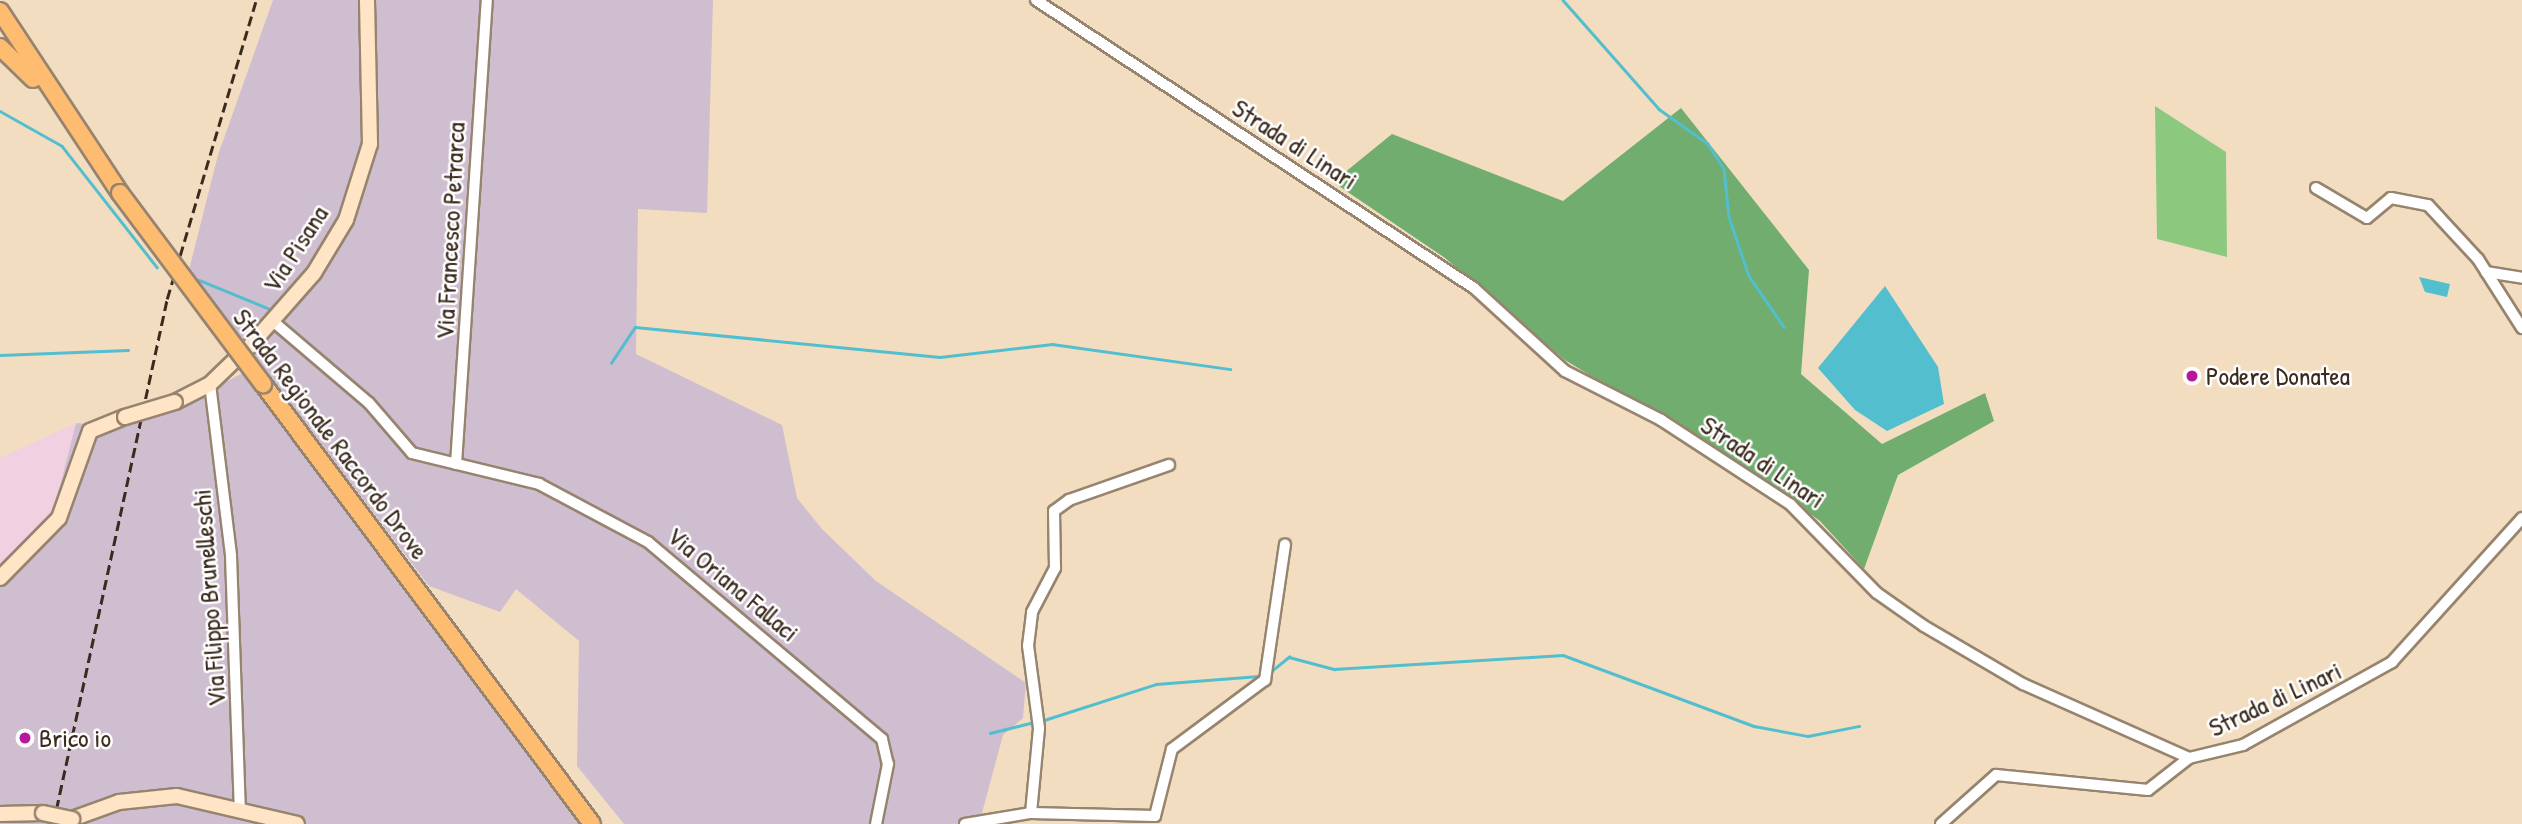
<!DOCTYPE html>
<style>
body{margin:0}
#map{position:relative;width:2522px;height:824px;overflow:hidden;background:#f3ddc0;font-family:"Patrick Hand",sans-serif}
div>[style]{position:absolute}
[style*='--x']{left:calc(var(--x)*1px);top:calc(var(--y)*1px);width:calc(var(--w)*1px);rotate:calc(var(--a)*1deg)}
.built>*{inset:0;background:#f1d0e2}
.industrial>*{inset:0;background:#cebed0}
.green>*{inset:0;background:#8cc97f}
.forest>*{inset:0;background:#71ad6e}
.water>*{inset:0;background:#52bece}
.stream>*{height:2.5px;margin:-1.25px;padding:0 1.25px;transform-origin:1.25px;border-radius:1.25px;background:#52bece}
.roads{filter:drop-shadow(2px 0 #97846f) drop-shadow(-2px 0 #97846f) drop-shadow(0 2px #97846f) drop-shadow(0 -2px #97846f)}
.street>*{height:10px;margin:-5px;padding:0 5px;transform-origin:5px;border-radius:5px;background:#fff}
.secondary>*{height:14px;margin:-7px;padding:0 7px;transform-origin:7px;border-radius:7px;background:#ffe4c6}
.primary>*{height:16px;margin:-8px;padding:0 8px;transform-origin:8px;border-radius:8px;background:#febc70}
.rail>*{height:2.5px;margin-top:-1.25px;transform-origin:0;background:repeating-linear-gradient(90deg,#3b2a1e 0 10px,transparent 0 15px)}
.bridges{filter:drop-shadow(2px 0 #97846f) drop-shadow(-2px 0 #97846f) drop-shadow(0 2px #97846f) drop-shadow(0 -2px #97846f)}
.secondary-bridge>*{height:14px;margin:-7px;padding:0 7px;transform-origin:7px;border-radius:7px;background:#ffe4c6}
.primary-bridge>*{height:16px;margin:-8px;padding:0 8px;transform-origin:8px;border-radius:8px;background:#febc70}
.dots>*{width:19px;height:19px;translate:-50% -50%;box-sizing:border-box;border:4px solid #fff;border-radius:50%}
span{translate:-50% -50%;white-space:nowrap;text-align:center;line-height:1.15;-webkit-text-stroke:5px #fff;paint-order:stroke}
.street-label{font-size:26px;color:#3b2a1e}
.poi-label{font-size:26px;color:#3b2a1e}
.left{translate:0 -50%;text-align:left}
</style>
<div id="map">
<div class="built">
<div style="clip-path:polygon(76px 423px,54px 510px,0 572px,0 458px)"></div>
</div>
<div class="industrial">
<div style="clip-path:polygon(273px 0,713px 0,707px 213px,638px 209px,636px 354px,782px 425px,797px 498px,822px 529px,876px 581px,1026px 683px,1023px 718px,1003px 735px,979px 824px,624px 824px,577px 766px,579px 641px,516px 589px,500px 612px,429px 586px,189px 270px,218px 155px)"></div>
<div style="clip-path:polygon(243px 373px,473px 680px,582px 824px,0 824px,0 572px,54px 510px,76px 423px,120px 427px,163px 414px)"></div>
</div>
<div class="green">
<div style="clip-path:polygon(2155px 106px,2226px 152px,2227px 257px,2157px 239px)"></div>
</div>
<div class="forest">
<div style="clip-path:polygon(1681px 108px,1809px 270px,1801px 374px,1882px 444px,1985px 393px,1994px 421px,1898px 475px,1864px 569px,1820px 521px,1774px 488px,1565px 360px,1445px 258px,1333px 182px,1392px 134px,1563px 201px)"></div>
</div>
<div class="water">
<div style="clip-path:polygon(2419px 277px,2450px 284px,2447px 297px,2425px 292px)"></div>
<div style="clip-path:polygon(1885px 286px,1938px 367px,1944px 404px,1887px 431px,1855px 410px,1818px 368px)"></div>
</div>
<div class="stream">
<div style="--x:1563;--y:0;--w:145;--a:48.6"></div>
<div style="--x:1659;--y:109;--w:60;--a:35.5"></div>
<div style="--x:1708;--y:144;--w:30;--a:57"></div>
<div style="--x:1724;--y:169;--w:48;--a:84.1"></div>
<div style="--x:1729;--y:217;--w:62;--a:71.3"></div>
<div style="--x:1749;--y:276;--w:62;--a:55.5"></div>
<div style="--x:0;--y:111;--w:71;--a:29.4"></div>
<div style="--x:62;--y:146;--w:154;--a:51.9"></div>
<div style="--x:199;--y:280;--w:77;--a:22.2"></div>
<div style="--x:0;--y:355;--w:128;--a:-2.2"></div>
<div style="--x:611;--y:363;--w:43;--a:-56.3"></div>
<div style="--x:635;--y:327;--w:306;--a:5.6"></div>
<div style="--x:940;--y:357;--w:113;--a:-6.6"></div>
<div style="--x:1052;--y:344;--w:180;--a:8"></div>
<div style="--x:1269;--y:673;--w:26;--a:-39"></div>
<div style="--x:1289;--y:657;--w:47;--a:14.9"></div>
<div style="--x:1334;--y:669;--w:229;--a:-3.5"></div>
<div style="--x:1563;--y:655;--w:204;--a:20.4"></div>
<div style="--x:1754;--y:726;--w:55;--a:10.5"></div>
<div style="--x:1808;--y:736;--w:52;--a:-11.1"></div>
<div style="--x:1041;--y:721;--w:121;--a:-17.8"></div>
<div style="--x:1156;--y:684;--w:103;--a:-4.4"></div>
<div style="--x:990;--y:733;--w:45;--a:-14"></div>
</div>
<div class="roads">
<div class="street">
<div style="--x:1036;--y:0;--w:524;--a:33.33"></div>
<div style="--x:1474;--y:288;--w:123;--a:42.4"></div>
<div style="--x:1565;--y:371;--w:108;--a:27"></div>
<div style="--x:1661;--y:420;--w:154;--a:33.1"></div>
<div style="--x:1790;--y:504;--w:124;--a:45.7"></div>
<div style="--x:1877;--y:593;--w:57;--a:35.1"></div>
<div style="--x:1924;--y:626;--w:115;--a:30.4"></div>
<div style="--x:2023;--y:684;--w:182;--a:24"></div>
<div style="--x:2189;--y:758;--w:56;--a:-13.5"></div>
<div style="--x:2243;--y:745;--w:171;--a:-29.1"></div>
<div style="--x:2392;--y:662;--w:194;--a:-47.9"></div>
<div style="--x:2316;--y:188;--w:59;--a:30.5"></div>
<div style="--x:2367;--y:218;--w:31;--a:-40"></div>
<div style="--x:2391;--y:198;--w:38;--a:11"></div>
<div style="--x:2428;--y:205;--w:74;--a:47.2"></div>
<div style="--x:2478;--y:259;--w:82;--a:57.5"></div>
<div style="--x:2486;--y:272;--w:36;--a:9"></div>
<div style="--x:275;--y:323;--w:123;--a:40.4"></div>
<div style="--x:369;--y:403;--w:66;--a:49.3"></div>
<div style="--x:412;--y:453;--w:131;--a:13.7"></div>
<div style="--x:539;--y:484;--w:123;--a:28"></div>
<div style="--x:648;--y:542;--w:306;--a:40.1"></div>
<div style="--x:882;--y:739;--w:26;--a:77"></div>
<div style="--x:888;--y:764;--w:61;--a:101.3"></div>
<div style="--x:210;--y:384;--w:173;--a:83"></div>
<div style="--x:231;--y:556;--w:254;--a:88"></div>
<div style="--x:456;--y:464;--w:465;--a:-86.2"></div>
<div style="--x:1031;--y:813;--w:124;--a:1.4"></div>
<div style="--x:1155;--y:816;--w:69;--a:-75.8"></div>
<div style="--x:1172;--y:749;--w:116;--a:-36.6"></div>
<div style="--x:1265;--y:680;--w:137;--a:-81.6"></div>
<div style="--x:965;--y:824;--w:67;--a:-9.5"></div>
<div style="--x:1031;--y:813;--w:85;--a:-84.6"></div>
<div style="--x:1039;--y:728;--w:83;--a:-97.6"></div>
<div style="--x:1028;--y:646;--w:34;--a:-83"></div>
<div style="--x:1032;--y:612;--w:50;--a:-62.4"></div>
<div style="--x:1055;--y:568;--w:57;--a:-91"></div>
<div style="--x:1054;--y:511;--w:19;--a:-36"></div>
<div style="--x:1069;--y:500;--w:106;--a:-19.3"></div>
<div style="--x:1941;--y:824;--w:74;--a:-41.7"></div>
<div style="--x:1996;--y:775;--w:153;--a:5.6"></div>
<div style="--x:2148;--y:790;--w:52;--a:-38"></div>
</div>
<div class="secondary">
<div style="--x:249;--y:347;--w:98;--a:-48.7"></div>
<div style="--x:314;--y:273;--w:62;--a:-58.9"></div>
<div style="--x:346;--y:220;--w:80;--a:-72.5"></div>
<div style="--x:370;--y:144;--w:144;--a:-91.2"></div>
<div style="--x:175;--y:402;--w:39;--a:-27"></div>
<div style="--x:210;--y:384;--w:35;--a:-44"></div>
<div style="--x:0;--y:578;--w:84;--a:-45.5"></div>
<div style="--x:59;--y:518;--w:92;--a:-70.4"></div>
<div style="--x:90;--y:431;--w:38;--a:-22"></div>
<div style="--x:0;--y:814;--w:43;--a:-1.3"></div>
<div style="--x:72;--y:819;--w:50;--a:-19.9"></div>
<div style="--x:119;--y:802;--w:58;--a:-5.9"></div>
<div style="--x:177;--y:796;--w:123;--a:13.1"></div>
</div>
<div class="primary">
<div style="--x:0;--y:11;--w:218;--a:56.6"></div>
<div style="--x:0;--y:47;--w:46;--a:44.1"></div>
<div style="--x:263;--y:384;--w:549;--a:53.21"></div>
</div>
</div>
<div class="rail">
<div style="--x:53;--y:824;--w:537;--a:-77.75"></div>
<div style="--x:167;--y:299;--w:312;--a:-73.4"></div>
</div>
<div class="bridges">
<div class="secondary-bridge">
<div style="--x:125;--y:417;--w:52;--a:-16.7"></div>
<div style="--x:43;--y:813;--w:30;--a:12"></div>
</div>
<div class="primary-bridge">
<div style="--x:120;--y:193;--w:239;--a:53.2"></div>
</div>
</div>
<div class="dots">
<div style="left:2192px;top:376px;background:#b5179e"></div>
<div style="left:25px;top:738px;background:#b5179e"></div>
</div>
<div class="street-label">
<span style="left:1295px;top:144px;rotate:33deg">Strada di Linari</span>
<span style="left:450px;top:231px;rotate:-87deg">Via Francesco Petrarca</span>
<span style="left:295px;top:249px;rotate:-57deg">Via Pisana</span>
<span style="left:331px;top:434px;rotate:53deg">Strada Regionale Raccordo Drove</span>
<span style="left:1763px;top:462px;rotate:34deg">Strada di Linari</span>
<span style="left:733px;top:584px;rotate:40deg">Via Oriana Fallaci</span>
<span style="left:209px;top:598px;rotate:-94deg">Via Filippo Brunelleschi</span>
<span style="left:2275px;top:699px;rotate:-25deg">Strada di Linari</span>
</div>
<div class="poi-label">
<span class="left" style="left:2206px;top:376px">Podere Donatea</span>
<span class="left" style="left:39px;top:738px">Brico io</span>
</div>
</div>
